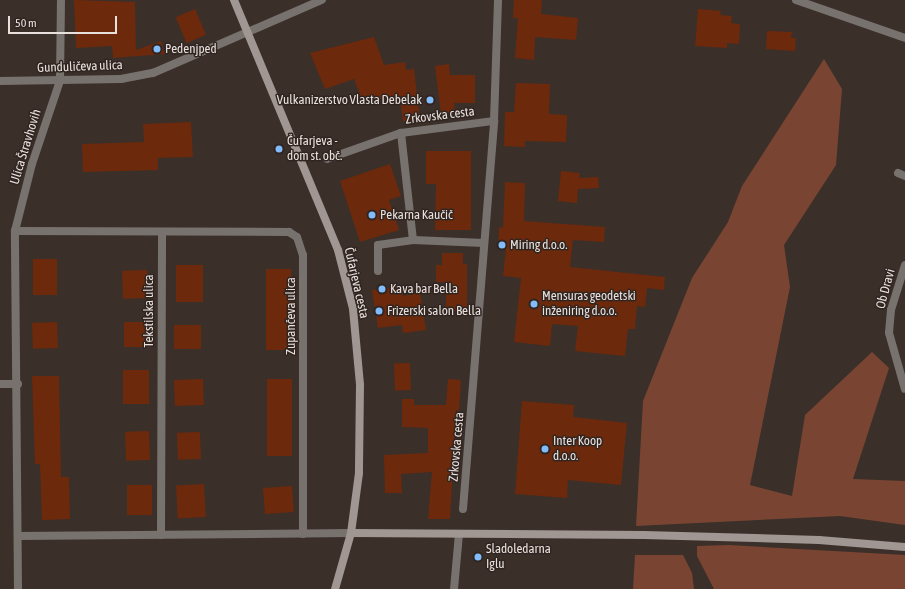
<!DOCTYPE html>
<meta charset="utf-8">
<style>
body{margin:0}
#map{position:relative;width:905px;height:589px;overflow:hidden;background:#3b2f2a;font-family:"Asap Condensed",sans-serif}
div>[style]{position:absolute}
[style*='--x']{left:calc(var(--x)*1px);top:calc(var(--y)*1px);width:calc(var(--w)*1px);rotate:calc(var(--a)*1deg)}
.green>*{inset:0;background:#794532}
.building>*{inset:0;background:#6d290b;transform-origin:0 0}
.lane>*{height:8px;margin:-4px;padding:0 4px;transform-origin:4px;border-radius:4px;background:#78726f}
.street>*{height:8px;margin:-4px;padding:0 4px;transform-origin:4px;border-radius:4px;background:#78726f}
.secondary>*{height:8px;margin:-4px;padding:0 4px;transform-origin:4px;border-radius:4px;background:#a09692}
.dots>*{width:11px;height:11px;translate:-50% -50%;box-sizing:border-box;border:2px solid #302520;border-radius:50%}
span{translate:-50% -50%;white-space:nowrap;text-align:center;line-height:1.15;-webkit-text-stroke:3px #302520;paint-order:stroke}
.poi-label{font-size:13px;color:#e8e0dd}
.left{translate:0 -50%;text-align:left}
.right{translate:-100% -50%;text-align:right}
.street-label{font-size:13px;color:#e8e0dd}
.scale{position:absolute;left:8px;top:16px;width:109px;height:18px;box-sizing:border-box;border:2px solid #e8e0dd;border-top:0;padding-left:5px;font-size:12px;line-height:14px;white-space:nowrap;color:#e8e0dd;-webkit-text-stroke:3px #302520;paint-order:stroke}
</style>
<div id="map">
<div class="green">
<div style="clip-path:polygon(824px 59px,842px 89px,836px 165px,784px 245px,790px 287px,750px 485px,792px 496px,805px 415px,872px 352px,889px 368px,853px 479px,905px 481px,905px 525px,840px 516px,636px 526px,643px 401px,692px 278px,728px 222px,742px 186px)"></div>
<div style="clip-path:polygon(729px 545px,905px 555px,905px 589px,714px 589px,697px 556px,697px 546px)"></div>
<div style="clip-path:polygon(635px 555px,683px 555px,692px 573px,694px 589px,633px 589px)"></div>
</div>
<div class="building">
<div style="clip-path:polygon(74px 0,135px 2px,136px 50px,161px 41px,165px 54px,113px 58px,112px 46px,76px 48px)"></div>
<div style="clip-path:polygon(514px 0,542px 0,541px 14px,578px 18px,576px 40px,535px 37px,534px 60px,515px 58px,518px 18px,513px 18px)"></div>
<div style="left:195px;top:9px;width:28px;height:21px;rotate:67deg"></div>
<div style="clip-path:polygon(698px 9px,721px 11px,720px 15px,732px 16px,731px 23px,740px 24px,739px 44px,727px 43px,727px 48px,695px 46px)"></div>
<div style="clip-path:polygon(767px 31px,792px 32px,791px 38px,796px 38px,795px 51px,766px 49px)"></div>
<div style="clip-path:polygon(374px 37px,384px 65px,405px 62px,406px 70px,414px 69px,420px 120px,403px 122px,400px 96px,363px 103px,354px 79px,325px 89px,310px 53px)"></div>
<div style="clip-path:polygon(449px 64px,450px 75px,475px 75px,475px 103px,454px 103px,455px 112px,441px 114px,435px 66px)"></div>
<div style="clip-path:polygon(516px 83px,550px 84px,549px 114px,567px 115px,566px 142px,525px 141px,525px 147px,504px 146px,505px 112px,514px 112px)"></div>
<div style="clip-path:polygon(191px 122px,193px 157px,158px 158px,158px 170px,83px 172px,82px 144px,144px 142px,143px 124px)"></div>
<div style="clip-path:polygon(426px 151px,471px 151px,471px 230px,435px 230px,436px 184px,426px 184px)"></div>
<div style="clip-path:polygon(390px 164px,401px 196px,389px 200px,399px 230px,360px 242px,340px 181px)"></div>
<div style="clip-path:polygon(561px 171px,580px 173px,579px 178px,598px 177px,599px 188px,578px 189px,577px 203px,558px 201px)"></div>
<div style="clip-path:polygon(505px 182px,525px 183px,524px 221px,605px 227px,604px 242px,573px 240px,570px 267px,665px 277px,664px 290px,647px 288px,645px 307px,637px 306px,635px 329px,628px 329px,625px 356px,575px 351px,578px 326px,552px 324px,550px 346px,514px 342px,521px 278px,503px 276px,506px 248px,498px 248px,499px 227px,503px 228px)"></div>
<div style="clip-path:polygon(442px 253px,463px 253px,463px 264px,467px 264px,467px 312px,446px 311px,446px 282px,436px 282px,436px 265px,442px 265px)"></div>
<div style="left:33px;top:259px;width:24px;height:36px"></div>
<div style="left:176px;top:265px;width:27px;height:37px"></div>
<div style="left:266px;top:269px;width:25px;height:81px"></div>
<div style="left:147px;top:270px;width:28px;height:25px;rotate:88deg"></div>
<div style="clip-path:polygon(402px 286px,403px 296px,420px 293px,426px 330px,403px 333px,402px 325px,378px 328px,372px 290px)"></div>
<div style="left:57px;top:322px;width:26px;height:25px;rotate:88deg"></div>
<div style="left:124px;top:322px;width:27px;height:25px"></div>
<div style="left:201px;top:325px;width:24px;height:27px;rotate:90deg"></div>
<div style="left:410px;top:363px;width:27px;height:16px;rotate:88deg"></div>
<div style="left:123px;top:370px;width:26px;height:34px"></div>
<div style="clip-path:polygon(32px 376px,59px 376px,61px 477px,69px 477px,70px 519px,42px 520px,40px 464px,35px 464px)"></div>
<div style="left:203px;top:379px;width:26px;height:29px;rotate:88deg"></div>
<div style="left:267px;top:379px;width:25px;height:77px"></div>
<div style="clip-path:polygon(448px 379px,461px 380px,459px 411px,456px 410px,450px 519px,428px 519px,432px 472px,401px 474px,402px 493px,385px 493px,384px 455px,428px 453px,428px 428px,402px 427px,402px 399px,414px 399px,414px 405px,446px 405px)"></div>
<div style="clip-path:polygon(522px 401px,574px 405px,573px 417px,627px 423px,621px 485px,568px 480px,567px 498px,515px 494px)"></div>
<div style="left:149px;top:431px;width:29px;height:24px;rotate:88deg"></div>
<div style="left:200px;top:432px;width:27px;height:23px;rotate:88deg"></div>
<div style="left:204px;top:484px;width:33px;height:28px;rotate:87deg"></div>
<div style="left:127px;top:485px;width:25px;height:30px"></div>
<div style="left:292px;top:486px;width:26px;height:29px;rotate:86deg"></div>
</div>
<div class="lane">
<div style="--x:327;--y:159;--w:78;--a:-19.4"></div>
<div style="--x:898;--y:173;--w:8;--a:23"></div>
<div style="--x:484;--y:243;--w:71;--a:-177.6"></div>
<div style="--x:413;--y:240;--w:108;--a:-96.4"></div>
<div style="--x:401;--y:133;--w:94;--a:-7.4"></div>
<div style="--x:905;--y:265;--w:47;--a:107.3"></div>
<div style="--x:891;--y:310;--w:23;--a:95"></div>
<div style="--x:889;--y:333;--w:58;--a:74.1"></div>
<div style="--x:378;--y:271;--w:26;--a:-90"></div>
<div style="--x:378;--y:245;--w:35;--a:-8"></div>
</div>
<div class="street">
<div style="--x:796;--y:0;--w:115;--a:19.2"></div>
<div style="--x:0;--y:81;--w:121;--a:-0.9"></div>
<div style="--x:121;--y:79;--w:33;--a:-11"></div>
<div style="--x:153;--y:73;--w:184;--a:-23.4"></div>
<div style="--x:15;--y:231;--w:274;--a:0.2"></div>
<div style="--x:289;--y:232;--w:9;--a:32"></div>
<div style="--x:297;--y:237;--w:19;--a:72"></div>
<div style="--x:303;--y:255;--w:279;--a:90"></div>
<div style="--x:0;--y:384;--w:18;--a:0"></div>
<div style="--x:463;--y:509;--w:389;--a:-85.4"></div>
<div style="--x:494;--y:121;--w:121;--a:-88.1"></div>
<div style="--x:161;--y:535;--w:302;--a:-89.8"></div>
<div style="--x:18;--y:536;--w:333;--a:-0.5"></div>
<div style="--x:18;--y:589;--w:358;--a:-90.5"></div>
<div style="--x:15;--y:231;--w:69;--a:-75.8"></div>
<div style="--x:32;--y:164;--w:88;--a:-71.4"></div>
<div style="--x:60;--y:81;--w:81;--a:-89.3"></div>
<div style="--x:454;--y:589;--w:55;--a:-84.8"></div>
</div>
<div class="secondary">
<div style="--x:234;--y:0;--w:271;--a:67.4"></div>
<div style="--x:338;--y:250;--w:61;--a:75.7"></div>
<div style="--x:353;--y:309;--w:76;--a:84.7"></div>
<div style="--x:360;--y:385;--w:88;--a:90.7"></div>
<div style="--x:359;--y:473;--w:61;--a:97.6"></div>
<div style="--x:351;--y:533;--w:58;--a:105.9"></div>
<div style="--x:351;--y:533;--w:293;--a:0.4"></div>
<div style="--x:644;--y:535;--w:175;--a:1.6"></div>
<div style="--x:819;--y:540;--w:86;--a:4.7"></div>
</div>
<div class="dots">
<div style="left:157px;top:49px;background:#83bcfb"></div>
<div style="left:430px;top:100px;background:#83bcfb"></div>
<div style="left:279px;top:149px;background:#83bcfb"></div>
<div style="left:372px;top:215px;background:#83bcfb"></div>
<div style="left:502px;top:245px;background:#83bcfb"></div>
<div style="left:382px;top:289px;background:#83bcfb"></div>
<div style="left:534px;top:304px;background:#83bcfb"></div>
<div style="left:379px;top:311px;background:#83bcfb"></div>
<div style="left:545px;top:449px;background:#83bcfb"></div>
<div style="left:478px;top:557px;background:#83bcfb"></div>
</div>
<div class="poi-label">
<span class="left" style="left:165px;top:49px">Pedenjped</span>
<span class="right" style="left:422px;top:100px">Vulkanizerstvo Vlasta Debelak</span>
<span class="left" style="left:287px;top:149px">Čufarjeva -<br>dom st. obč.</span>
<span class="left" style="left:380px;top:215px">Pekarna Kaučič</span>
<span class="left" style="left:510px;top:245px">Miring d.o.o.</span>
<span class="left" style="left:390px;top:289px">Kava bar Bella</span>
<span class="left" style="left:542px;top:304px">Mensuras geodetski<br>inženiring d.o.o.</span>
<span class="left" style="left:387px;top:311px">Frizerski salon Bella</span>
<span class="left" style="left:553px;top:449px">Inter Koop<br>d.o.o.</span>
<span class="left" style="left:486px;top:557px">Sladoledarna<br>Iglu</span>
</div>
<div class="street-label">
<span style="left:80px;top:67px;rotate:-2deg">Gunduličeva ulica</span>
<span style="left:440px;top:116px;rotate:-7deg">Zrkovska cesta</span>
<span style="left:26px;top:147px;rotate:-73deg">Ulica Štravhovih</span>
<span style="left:356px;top:283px;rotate:77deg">Čufarjeva cesta</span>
<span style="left:886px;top:289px;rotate:-75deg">Ob Dravi</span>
<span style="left:149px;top:311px;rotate:-90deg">Tekstilska ulica</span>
<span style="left:291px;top:316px;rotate:-90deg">Zupančeva ulica</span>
<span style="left:457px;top:447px;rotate:-85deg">Zrkovska cesta</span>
</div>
<div class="scale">50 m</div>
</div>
